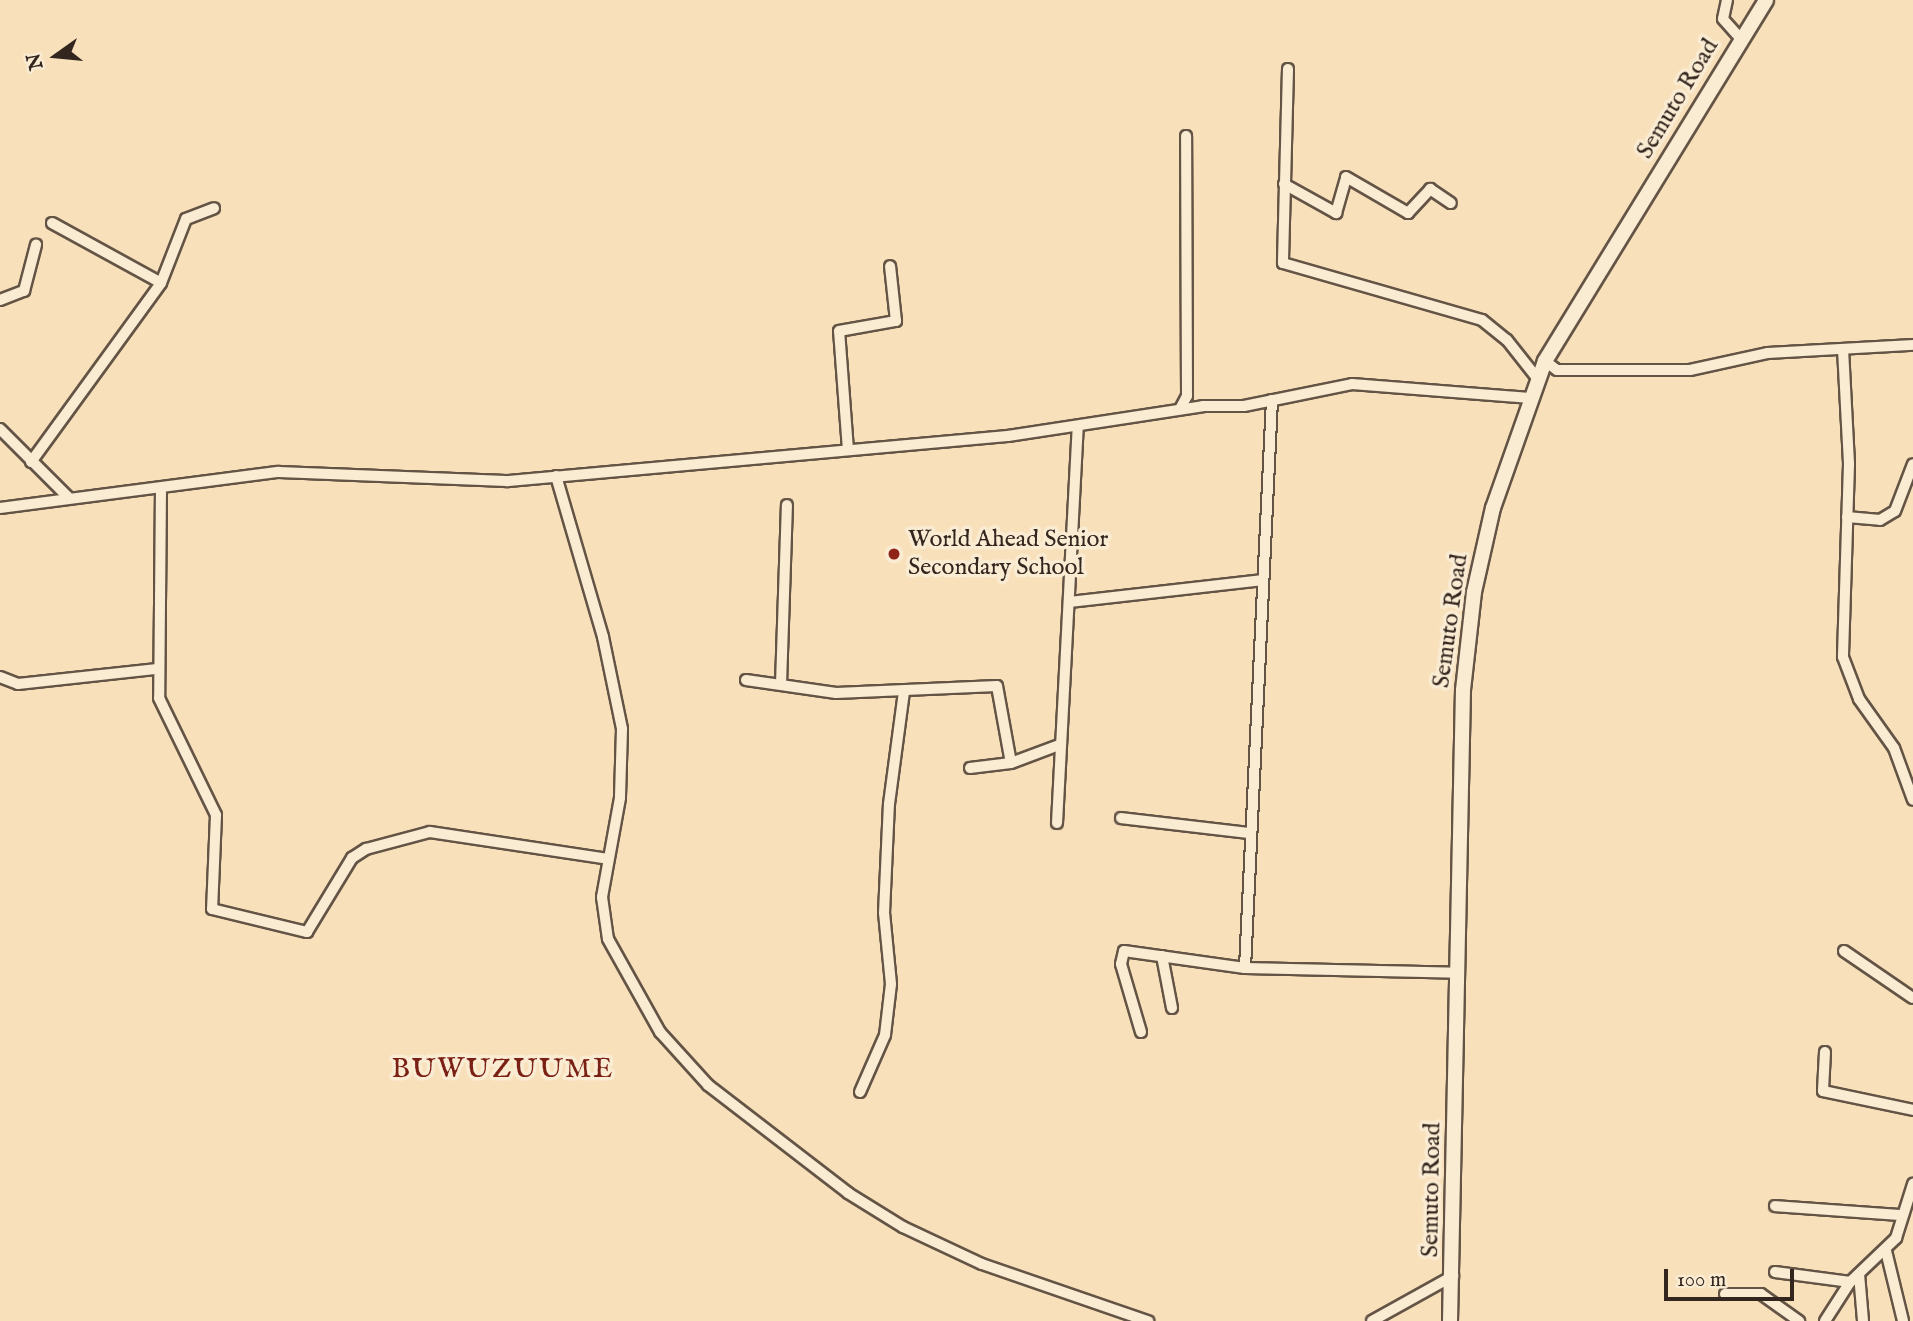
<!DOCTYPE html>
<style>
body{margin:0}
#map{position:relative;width:1913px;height:1321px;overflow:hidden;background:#f8e0bb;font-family:"IM FELL English",serif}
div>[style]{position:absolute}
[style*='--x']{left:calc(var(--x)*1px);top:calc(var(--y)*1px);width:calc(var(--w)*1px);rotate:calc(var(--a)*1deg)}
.roads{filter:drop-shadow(2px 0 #645445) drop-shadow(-2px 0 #645445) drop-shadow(0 2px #645445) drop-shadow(0 -2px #645445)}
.minor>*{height:10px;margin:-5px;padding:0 5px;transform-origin:5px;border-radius:5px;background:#faebd3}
.secondary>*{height:14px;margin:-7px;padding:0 7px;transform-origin:7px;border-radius:7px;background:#faebd3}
.dots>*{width:19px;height:19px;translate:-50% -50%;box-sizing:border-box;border:4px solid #faebd3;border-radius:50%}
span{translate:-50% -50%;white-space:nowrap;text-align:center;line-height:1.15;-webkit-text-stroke:7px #faebd3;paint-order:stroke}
.street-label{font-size:24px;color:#33261e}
.poi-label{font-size:24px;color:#33261e}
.left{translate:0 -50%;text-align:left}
.quarter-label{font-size:28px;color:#7a1f14;letter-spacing:2px}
.north{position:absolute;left:21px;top:21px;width:70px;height:70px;-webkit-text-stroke:5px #faebd3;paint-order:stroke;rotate:255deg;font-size:19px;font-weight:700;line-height:28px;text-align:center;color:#33261e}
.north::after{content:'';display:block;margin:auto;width:24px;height:32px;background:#33261e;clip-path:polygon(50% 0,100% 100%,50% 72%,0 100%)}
.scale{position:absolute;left:1664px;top:1269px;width:130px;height:32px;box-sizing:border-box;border:4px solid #33261e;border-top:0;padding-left:9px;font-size:21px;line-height:24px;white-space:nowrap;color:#33261e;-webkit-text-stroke:5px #faebd3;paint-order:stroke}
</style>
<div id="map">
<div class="roads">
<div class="minor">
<div style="--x:1727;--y:0;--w:19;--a:102"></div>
<div style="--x:1723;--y:19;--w:27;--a:48"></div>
<div style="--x:1288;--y:69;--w:194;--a:91.5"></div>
<div style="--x:1283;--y:263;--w:207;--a:16"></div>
<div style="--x:1482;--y:320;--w:32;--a:39"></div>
<div style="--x:1507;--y:340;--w:48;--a:51.7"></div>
<div style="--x:1284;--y:184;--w:60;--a:29.1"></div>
<div style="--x:1336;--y:213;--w:37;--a:-74"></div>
<div style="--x:1346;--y:177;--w:72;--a:30.1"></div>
<div style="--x:1408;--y:213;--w:33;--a:-47"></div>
<div style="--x:1430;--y:189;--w:25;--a:34"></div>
<div style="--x:52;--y:223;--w:124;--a:28.8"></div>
<div style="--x:0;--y:300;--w:26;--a:-21"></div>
<div style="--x:24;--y:291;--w:48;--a:-75.4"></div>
<div style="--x:1843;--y:349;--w:115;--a:87"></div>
<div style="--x:1849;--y:464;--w:193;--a:91.8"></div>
<div style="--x:1843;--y:657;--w:45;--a:69.1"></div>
<div style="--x:1859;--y:699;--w:60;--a:54.5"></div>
<div style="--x:1894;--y:748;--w:55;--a:69.9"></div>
<div style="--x:1545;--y:361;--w:15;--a:37"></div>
<div style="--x:1557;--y:370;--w:133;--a:0"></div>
<div style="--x:1690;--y:370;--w:80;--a:-12.3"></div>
<div style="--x:1768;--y:353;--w:145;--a:-3.2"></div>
<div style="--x:1180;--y:409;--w:15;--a:-62"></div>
<div style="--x:1187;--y:396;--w:260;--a:-90.2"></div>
<div style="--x:0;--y:429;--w:96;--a:45"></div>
<div style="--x:848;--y:450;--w:119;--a:-94.3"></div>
<div style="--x:839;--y:331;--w:58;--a:-10"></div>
<div style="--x:896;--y:321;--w:55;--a:-96.2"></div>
<div style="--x:31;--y:462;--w:221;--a:-54"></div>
<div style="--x:161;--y:283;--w:69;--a:-68.7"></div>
<div style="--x:186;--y:219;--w:30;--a:-21"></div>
<div style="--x:556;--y:476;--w:168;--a:73.7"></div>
<div style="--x:603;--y:637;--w:94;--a:78.3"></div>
<div style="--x:622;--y:729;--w:69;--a:91.7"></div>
<div style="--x:620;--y:798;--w:101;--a:100.3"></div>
<div style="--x:602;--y:897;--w:42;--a:81.9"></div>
<div style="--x:608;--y:939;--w:107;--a:60.8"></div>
<div style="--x:660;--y:1032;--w:72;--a:47.8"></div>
<div style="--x:708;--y:1085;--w:177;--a:37.6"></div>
<div style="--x:848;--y:1193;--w:65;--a:31.7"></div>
<div style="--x:903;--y:1227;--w:87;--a:25.1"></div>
<div style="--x:982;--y:1264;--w:176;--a:19"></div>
<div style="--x:161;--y:488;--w:210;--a:90.5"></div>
<div style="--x:159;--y:698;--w:130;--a:64"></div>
<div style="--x:216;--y:815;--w:94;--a:92.4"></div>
<div style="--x:212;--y:909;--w:98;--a:13.6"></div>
<div style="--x:307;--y:932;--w:87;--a:-58.7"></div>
<div style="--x:352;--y:858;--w:17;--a:-33"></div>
<div style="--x:366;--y:849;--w:66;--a:-14.9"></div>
<div style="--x:430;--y:832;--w:180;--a:8.6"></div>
<div style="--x:0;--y:508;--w:281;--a:-7.4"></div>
<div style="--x:279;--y:472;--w:229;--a:2.3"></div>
<div style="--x:508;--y:481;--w:502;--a:-5.14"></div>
<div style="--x:1008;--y:436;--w:197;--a:-8.7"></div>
<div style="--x:1203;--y:406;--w:41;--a:0"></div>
<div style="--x:1244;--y:406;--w:110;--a:-11.5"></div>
<div style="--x:1352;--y:384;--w:178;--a:4.5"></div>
<div style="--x:1847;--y:517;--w:33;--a:5"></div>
<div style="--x:1880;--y:520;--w:17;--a:-31"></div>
<div style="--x:1895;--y:511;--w:50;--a:-69"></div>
<div style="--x:1070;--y:602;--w:194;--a:-6.5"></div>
<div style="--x:0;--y:677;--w:19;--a:21"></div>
<div style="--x:18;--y:684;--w:140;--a:-6.2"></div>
<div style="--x:746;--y:680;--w:91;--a:8.2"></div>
<div style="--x:836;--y:693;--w:161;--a:-2.5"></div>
<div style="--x:997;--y:686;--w:78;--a:79.7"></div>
<div style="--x:781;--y:684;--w:179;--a:-88.1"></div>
<div style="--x:970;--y:768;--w:41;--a:-7"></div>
<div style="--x:1011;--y:763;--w:51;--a:-20.6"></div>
<div style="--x:1121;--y:818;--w:128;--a:6.7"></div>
<div style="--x:1057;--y:823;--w:396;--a:-87"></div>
<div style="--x:1844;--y:951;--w:83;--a:34.3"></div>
<div style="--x:1162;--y:956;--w:53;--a:79.1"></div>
<div style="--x:1245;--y:968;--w:569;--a:-87.28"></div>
<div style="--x:1141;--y:1032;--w:71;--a:-106.4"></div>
<div style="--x:1121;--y:964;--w:13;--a:-77"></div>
<div style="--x:1124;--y:951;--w:122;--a:8"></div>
<div style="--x:1245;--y:968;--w:213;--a:1.3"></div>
<div style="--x:1825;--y:1052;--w:39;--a:93"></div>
<div style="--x:1823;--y:1091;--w:92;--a:11.9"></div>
<div style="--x:860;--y:1092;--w:62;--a:-66.3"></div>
<div style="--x:885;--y:1035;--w:51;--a:-83.3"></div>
<div style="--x:891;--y:984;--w:71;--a:-95.6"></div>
<div style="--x:884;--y:913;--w:109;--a:-87.4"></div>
<div style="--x:889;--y:804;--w:113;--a:-82.4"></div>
<div style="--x:1775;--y:1206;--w:127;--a:4.1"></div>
<div style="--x:1886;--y:1251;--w:72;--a:76.3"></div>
<div style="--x:1775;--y:1272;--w:76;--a:7.6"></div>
<div style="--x:1859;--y:1274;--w:47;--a:85.1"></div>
<div style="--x:1725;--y:1294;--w:36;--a:0"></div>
<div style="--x:1761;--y:1294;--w:47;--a:35.4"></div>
<div style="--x:1372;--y:1321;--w:93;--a:-29.1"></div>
<div style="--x:1825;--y:1321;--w:46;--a:-57.3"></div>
<div style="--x:1850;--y:1282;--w:64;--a:-43.7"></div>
<div style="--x:1896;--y:1238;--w:57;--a:-72.5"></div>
</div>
<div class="secondary">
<div style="--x:1450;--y:1321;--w:631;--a:-88.82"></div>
<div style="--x:1463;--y:690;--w:99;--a:-83.6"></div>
<div style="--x:1474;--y:592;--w:86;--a:-77.3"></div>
<div style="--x:1493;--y:508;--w:156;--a:-70.5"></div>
<div style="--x:1545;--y:361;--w:423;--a:-58.5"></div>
</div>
</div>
<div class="dots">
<div style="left:894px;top:554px;background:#8f2418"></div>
</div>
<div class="street-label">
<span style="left:1678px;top:99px;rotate:-59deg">Semuto Road</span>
<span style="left:1451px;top:621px;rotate:-82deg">Semuto Road</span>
<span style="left:1432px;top:1190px;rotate:-89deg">Semuto Road</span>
</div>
<div class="poi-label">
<span class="left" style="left:908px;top:554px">World Ahead Senior<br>Secondary School</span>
</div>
<div class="quarter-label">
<span style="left:503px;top:1070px">BUWUZUUME</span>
</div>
<div class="north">N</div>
<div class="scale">100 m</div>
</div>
